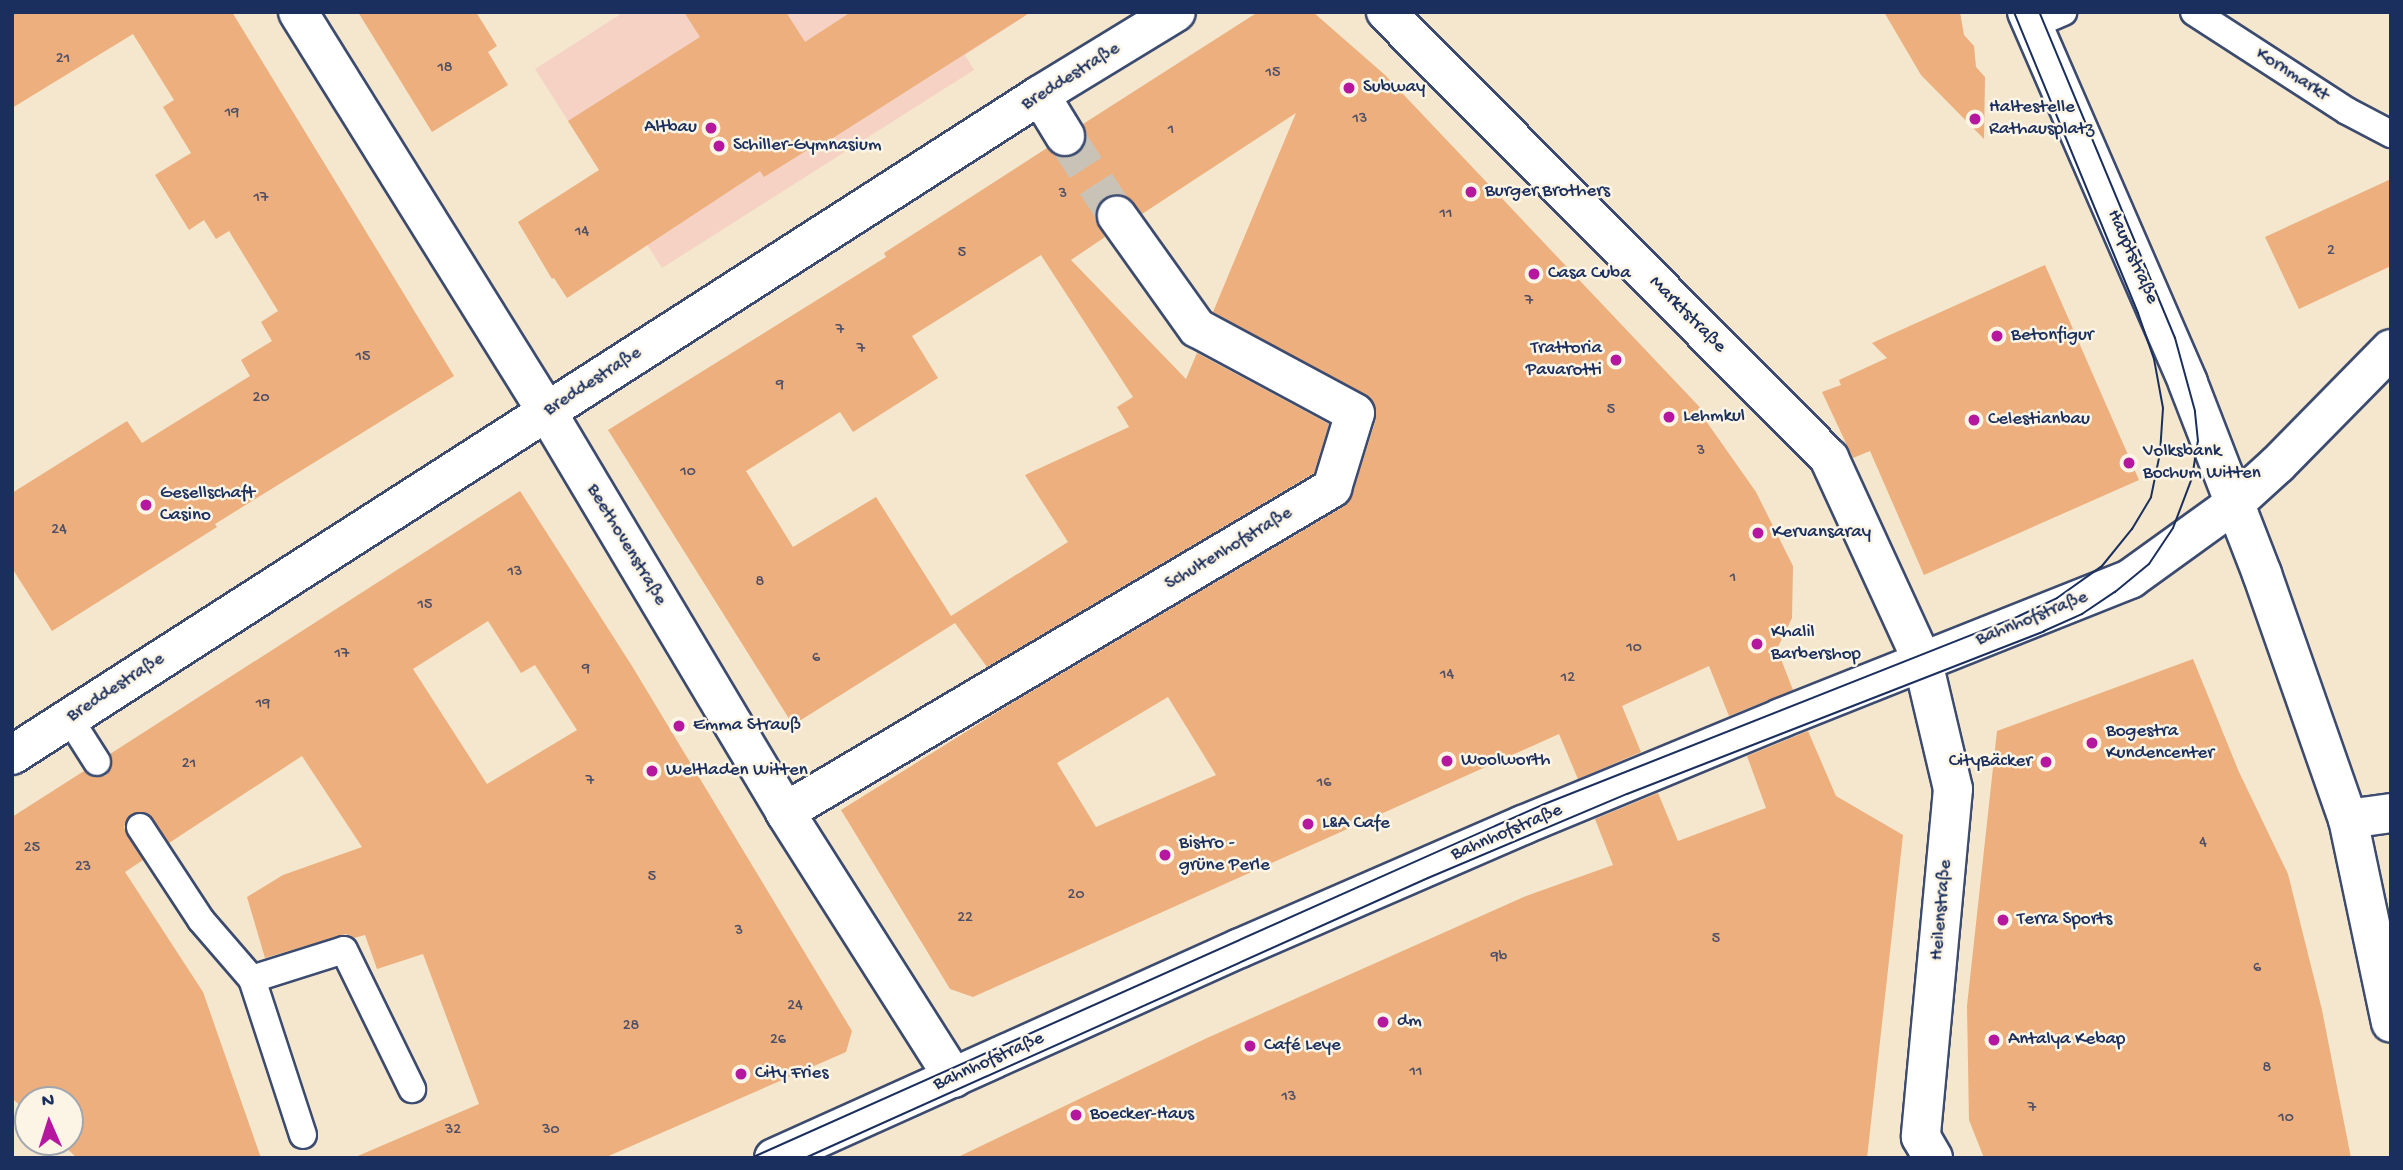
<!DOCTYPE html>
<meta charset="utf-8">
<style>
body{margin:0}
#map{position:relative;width:2403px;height:1170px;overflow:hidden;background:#f4e7cd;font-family:"Gochi Hand",sans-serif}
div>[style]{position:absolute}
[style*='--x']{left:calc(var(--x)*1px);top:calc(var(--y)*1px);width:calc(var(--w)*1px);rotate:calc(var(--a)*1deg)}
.built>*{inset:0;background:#f6d2c4}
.building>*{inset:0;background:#ecaf7d}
.street-tunnel>*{height:38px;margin-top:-19px;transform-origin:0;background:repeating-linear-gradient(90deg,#c9c2b7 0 38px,transparent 0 57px)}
.roads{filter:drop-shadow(2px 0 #3c4b6f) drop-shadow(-2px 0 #3c4b6f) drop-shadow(0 2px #3c4b6f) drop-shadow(0 -2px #3c4b6f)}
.lane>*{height:26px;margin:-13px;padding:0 13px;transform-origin:13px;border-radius:13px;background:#fff}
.street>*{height:38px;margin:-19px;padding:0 19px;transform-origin:19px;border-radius:19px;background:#fff}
.secondary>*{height:38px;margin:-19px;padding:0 19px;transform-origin:19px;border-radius:19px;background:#fff}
.tram>*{height:2px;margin:-1px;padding:0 1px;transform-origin:1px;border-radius:1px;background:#1b2f5e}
.dots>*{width:19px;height:19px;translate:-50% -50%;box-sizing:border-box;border:4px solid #fcf5e5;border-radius:50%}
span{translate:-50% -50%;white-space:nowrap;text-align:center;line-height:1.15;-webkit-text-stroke:5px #fcf5e5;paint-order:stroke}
.number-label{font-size:16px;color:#4f4f66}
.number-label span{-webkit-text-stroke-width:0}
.street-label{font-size:19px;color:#1b2f5e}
.poi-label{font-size:19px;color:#1b2f5e}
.left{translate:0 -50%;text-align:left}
.right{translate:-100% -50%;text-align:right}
.frame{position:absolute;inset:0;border:14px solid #1b2f5e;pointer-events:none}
.north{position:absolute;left:14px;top:1086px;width:70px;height:70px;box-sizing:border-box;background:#fcf5e5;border:2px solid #a2a6af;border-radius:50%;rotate:357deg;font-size:19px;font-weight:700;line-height:28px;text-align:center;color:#1b2f5e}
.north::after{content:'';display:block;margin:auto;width:24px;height:32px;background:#b5179e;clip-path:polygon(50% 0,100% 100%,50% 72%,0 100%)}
</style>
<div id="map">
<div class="built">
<div style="clip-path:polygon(624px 12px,1018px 12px,1022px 18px,965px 55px,974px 70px,662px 268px,535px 69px)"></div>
</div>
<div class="building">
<div style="clip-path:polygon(12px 12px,232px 12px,454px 376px,215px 524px,217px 527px,52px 631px,12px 568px,12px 493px,127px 421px,142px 443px,250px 376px,241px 360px,272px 341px,261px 322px,278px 311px,229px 231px,216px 239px,204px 220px,189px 230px,155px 175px,191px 153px,163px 107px,174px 100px,133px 34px,12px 108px)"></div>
<div style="clip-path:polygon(358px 12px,476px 12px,497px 46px,488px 52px,508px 85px,432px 132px)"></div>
<div style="clip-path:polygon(684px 12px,786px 12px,805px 42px,851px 12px,1031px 12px,811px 152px,809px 149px,764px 177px,760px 171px,567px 298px,554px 278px,552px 279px,518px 222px,599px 170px,568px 121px,700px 37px)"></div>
<div style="clip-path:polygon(evenodd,1258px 12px,1313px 12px,1385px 75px,1710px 418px,1706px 421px,1756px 492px,1793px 566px,1792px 618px,1777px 649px,1793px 690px,1729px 716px,1709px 666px,1622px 706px,1641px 752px,1578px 779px,1559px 734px,973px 997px,950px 989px,841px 810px,1012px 703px,1343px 507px,1352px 495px,1376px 419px,1372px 400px,1213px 312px,1296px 113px,1142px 214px,1125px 196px,1116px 194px,1105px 198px,1097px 206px,1095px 217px,1105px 237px,1071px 260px,1186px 379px,1197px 353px,1329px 424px,1314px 473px,987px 667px,955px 623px,793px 725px,608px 430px,886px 257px,884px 253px,1047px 148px,1054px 155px,1065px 158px,1077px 154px,1084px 147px,1087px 136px,1083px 124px,1258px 12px,1041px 255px,1133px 397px,1117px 407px,1129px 427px,1025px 475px,1068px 542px,951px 616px,876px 497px,793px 547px,746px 471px,840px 412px,853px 432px,938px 378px,912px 336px,1041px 255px,1258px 12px,1168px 697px,1216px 775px,1096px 827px,1057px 763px,1168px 697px)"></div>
<div style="clip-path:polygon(1884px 12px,1960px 12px,1964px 35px,1974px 46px,1976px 67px,1985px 77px,1984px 139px,1921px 75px)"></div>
<div style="clip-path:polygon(2391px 179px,2391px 266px,2299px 309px,2265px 237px)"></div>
<div style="clip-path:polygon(2045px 265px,2139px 480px,1924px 575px,1870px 451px,1853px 458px,1822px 392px,1841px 385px,1839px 380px,1887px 358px,1872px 343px)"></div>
<div style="clip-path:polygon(evenodd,520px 491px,632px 666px,852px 1031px,846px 1052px,604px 1158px,353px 1158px,479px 1104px,423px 954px,377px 969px,365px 935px,354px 938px,346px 934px,265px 958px,247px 897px,283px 875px,362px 847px,302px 756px,169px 843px,146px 813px,131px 814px,124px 827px,143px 860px,125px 872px,203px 992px,261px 1158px,77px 1158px,60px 1142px,70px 1142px,70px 1100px,28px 1100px,28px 1113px,12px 1098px,12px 817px,84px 771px,90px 776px,105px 776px,111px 769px,110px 754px,520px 491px,488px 621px,521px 673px,535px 665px,577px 730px,487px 784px,413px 669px,488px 621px)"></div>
<div style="clip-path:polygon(2193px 659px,2239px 772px,2288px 874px,2322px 1010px,2351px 1158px,1984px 1158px,1969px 1120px,1967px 1006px,1997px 731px)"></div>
<div style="clip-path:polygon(1808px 731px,1836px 796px,1903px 835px,1867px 1158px,956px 1158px,1207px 1038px,1526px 896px,1613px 865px,1595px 819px,1658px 793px,1678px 841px,1766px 808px,1747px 756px)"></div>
</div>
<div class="street-tunnel">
<div style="--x:1065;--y:136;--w:95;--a:57"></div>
</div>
<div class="roads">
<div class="lane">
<div style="--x:2194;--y:12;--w:182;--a:32.9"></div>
<div style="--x:2347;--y:111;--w:50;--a:27.6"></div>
<div style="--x:2033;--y:25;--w:33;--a:-23"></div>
<div style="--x:69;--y:718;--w:52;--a:57.5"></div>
<div style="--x:140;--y:827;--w:111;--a:56.7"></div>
<div style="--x:201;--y:920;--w:78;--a:49.2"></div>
<div style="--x:252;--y:979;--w:164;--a:71.9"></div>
<div style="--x:252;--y:979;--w:96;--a:-17.5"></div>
<div style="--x:344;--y:950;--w:155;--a:63.9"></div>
</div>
<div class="street">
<div style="--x:298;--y:12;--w:471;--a:58.1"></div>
<div style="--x:547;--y:412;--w:465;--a:59.2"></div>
<div style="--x:785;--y:812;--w:315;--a:57.6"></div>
<div style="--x:1386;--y:12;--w:629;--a:45.19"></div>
<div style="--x:1829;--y:458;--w:225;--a:65.3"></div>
<div style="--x:1923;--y:662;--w:130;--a:76.7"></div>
<div style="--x:1953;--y:789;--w:349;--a:95.3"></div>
<div style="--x:1921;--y:1137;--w:24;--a:60"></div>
<div style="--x:1040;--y:95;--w:48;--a:58.6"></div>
<div style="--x:12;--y:755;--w:1222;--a:-32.7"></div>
<div style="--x:1040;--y:95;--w:159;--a:-31.4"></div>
<div style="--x:785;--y:812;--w:636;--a:-30.64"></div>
<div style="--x:1332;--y:488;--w:78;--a:-73"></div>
<div style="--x:1355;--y:413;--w:179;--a:-151.7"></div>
<div style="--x:1197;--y:328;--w:138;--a:-125.5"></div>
<div style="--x:2348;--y:819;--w:43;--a:-7.9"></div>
<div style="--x:774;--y:1158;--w:511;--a:-24.26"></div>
<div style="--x:1240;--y:948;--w:309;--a:-23.5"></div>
<div style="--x:1523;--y:825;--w:279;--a:-22.5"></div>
<div style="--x:1781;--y:718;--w:376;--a:-21.7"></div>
<div style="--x:2130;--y:579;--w:128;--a:-35.8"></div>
<div style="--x:2234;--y:504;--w:59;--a:-42.3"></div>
<div style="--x:2278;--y:464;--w:161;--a:-45.5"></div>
</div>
<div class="secondary">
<div style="--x:2027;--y:12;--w:404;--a:66.5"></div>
<div style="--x:2188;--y:383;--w:205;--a:68.8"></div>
<div style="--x:2262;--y:574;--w:260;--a:70.7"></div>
<div style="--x:2348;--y:819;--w:208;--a:78.1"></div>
</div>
</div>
<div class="tram">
<div style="--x:751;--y:1158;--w:866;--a:-24.05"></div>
<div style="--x:1542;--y:805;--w:513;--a:-21.61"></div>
<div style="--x:2019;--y:616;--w:42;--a:-25.3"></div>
<div style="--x:2057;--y:598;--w:55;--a:-35.4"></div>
<div style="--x:2102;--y:566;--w:48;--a:-51"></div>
<div style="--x:2132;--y:529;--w:37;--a:-59"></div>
<div style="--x:2151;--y:497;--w:45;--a:-78.4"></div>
<div style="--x:2160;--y:453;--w:45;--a:-86.2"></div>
<div style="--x:2163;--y:408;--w:50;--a:-100.4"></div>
<div style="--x:2154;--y:359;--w:49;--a:-109.2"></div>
<div style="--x:2138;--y:313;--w:326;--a:-112.4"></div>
<div style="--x:805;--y:1158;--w:683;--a:-24.2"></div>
<div style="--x:1428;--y:878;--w:216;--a:-22.9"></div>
<div style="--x:1627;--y:794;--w:448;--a:-21.3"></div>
<div style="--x:2044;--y:631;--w:42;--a:-24.1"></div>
<div style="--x:2082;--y:614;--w:40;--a:-34"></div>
<div style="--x:2115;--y:592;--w:44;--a:-39.5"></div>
<div style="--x:2149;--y:564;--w:43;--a:-56.3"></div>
<div style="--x:2173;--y:528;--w:53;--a:-69.2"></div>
<div style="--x:2192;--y:478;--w:37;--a:-81"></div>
<div style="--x:2198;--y:441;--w:30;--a:-96"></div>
<div style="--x:2195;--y:411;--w:76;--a:-105.3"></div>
<div style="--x:2175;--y:338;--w:353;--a:-112.6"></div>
</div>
<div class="dots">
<div style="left:1349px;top:88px;background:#b5179e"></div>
<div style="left:1975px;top:119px;background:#b5179e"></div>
<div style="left:711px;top:128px;background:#b5179e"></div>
<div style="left:719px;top:146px;background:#b5179e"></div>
<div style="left:1471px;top:192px;background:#b5179e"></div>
<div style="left:1534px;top:274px;background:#b5179e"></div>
<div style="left:1997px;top:336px;background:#b5179e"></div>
<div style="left:1616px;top:360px;background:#b5179e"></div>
<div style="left:1669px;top:417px;background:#b5179e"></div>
<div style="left:1974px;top:420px;background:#b5179e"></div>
<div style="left:2129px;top:463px;background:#b5179e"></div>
<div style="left:146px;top:505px;background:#b5179e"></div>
<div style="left:1758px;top:533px;background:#b5179e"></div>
<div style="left:1757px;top:644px;background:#b5179e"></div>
<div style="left:679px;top:726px;background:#b5179e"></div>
<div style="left:2092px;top:743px;background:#b5179e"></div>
<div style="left:1447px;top:761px;background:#b5179e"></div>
<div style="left:2046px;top:762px;background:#b5179e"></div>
<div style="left:652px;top:771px;background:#b5179e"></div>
<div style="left:1308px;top:824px;background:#b5179e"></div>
<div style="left:1165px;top:855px;background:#b5179e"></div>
<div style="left:2003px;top:920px;background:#b5179e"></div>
<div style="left:1383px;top:1022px;background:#b5179e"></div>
<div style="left:1994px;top:1040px;background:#b5179e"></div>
<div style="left:1250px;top:1046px;background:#b5179e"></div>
<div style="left:741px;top:1074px;background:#b5179e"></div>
<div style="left:1076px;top:1115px;background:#b5179e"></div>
</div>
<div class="number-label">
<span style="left:63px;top:60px">21</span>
<span style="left:445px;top:69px">18</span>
<span style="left:1273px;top:74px">15</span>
<span style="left:232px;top:114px">19</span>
<span style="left:1360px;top:120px">13</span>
<span style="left:1171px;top:131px">1</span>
<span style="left:1063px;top:195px">3</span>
<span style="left:261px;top:199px">17</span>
<span style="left:1446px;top:215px">11</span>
<span style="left:582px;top:233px">14</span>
<span style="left:2331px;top:252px">2</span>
<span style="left:962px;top:254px">5</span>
<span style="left:1529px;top:302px">7</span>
<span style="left:840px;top:331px">7</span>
<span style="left:861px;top:350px">7</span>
<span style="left:363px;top:358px">15</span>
<span style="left:780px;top:386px">9</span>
<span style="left:261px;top:399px">20</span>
<span style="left:1611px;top:411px">5</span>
<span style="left:1701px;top:452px">3</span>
<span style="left:688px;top:473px">10</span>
<span style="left:59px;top:531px">24</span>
<span style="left:515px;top:573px">13</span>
<span style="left:1733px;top:579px">1</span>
<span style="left:760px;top:583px">8</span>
<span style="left:425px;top:606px">15</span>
<span style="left:1634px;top:649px">10</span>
<span style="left:342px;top:655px">17</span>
<span style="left:816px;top:659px">6</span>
<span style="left:586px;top:670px">9</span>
<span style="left:1447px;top:676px">14</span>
<span style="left:1568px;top:679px">12</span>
<span style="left:263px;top:705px">19</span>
<span style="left:189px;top:765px">21</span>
<span style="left:590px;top:782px">7</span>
<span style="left:1324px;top:784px">16</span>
<span style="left:2203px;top:844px">4</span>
<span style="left:32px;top:849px">25</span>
<span style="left:83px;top:868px">23</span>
<span style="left:652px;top:878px">5</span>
<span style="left:1076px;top:896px">20</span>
<span style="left:965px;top:919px">22</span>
<span style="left:739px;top:932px">3</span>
<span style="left:1716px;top:940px">5</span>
<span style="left:1499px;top:958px">9b</span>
<span style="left:2257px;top:969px">6</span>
<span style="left:795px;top:1007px">24</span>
<span style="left:631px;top:1027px">28</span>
<span style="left:778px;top:1041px">26</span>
<span style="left:2267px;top:1069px">8</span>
<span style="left:1416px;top:1073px">11</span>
<span style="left:1289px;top:1098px">13</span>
<span style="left:2032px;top:1109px">7</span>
<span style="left:2286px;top:1119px">10</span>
<span style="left:453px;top:1131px">32</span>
<span style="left:551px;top:1131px">30</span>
</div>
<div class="street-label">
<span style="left:2292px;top:75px;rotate:33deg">Kornmarkt</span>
<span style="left:1071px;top:77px;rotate:-32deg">Breddestraße</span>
<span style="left:2132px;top:257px;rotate:66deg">Hauptstraße</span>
<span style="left:1687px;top:315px;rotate:45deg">Marktstraße</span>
<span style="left:593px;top:382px;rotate:-33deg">Breddestraße</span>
<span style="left:626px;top:545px;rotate:59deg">Beethovenstraße</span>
<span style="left:1229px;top:549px;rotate:-31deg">Schultenhofstraße</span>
<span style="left:2032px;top:619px;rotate:-22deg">Bahnhofstraße</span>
<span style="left:116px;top:688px;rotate:-33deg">Breddestraße</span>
<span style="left:1507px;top:833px;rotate:-23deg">Bahnhofstraße</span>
<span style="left:1942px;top:910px;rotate:-85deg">Heilenstraße</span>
<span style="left:989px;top:1062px;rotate:-24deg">Bahnhofstraße</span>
</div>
<div class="poi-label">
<span class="left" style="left:1363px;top:88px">Subway</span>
<span class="left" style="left:1989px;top:119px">Haltestelle<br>Rathausplatz</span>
<span class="right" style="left:697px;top:128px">Altbau</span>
<span class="left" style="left:733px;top:146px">Schiller-Gymnasium</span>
<span class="left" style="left:1485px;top:192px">Burger Brothers</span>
<span class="left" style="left:1548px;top:274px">Casa Cuba</span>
<span class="left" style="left:2011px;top:336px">Betonfigur</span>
<span class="right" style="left:1602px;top:360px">Trattoria<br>Pavarotti</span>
<span class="left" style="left:1683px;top:417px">Lehmkul</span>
<span class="left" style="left:1988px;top:420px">Celestianbau</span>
<span class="left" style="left:2143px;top:463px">Volksbank<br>Bochum Witten</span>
<span class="left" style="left:160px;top:505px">Gesellschaft<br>Casino</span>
<span class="left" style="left:1772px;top:533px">Kervansaray</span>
<span class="left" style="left:1771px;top:644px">Khalil<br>Barbershop</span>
<span class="left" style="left:693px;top:726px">Emma Strauß</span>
<span class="left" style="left:2106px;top:743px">Bogestra<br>Kundencenter</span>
<span class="left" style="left:1461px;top:761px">Woolworth</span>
<span class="right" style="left:2032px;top:762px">CityBäcker</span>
<span class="left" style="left:666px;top:771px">Weltladen Witten</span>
<span class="left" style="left:1322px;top:824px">L&amp;A Cafe</span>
<span class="left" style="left:1179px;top:855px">Bistro -<br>grüne Perle</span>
<span class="left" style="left:2017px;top:920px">Terra Sports</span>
<span class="left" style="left:1397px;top:1022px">dm</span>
<span class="left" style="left:2008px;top:1040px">Antalya Kebap</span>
<span class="left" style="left:1264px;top:1046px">Café Leye</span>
<span class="left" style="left:755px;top:1074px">City Fries</span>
<span class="left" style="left:1090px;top:1115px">Boecker-Haus</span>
</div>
<div class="frame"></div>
<div class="north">N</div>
</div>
